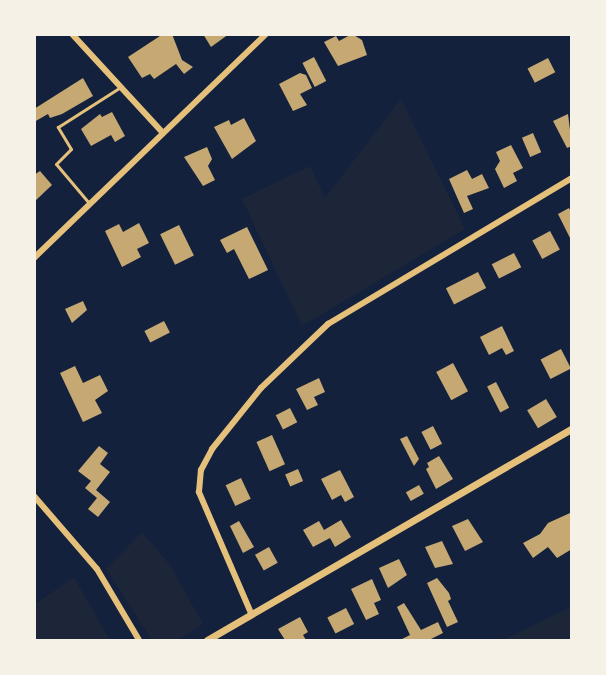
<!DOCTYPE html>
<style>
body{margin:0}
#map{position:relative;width:606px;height:675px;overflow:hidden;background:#14213d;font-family:Inter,sans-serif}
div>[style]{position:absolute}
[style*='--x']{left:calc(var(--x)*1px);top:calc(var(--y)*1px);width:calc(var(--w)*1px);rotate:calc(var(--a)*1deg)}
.green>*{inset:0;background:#1d2539}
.building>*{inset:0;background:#c6a872;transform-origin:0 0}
.service>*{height:3px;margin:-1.5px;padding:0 1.5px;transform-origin:1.5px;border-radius:1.5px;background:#e5c07b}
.minor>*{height:6px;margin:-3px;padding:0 3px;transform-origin:3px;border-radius:3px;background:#e5c07b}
.tertiary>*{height:7px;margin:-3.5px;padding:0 3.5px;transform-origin:3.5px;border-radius:3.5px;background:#e5c07b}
span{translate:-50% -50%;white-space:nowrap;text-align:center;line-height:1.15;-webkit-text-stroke:4.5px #f6f1e7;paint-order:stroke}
.frame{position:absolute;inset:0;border:36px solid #f6f1e7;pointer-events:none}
</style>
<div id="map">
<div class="green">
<div style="clip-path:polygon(401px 99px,465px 229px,302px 326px,242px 199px,310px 166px,325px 198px)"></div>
<div style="clip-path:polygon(142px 532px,170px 565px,203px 624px,178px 640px,152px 640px,106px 569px)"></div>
<div style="clip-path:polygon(74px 577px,110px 640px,35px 640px,35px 604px)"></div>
<div style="clip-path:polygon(571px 607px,571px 640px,503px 640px)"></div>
</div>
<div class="building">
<div style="clip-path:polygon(163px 34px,172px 34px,182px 60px,193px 67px,184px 74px,176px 64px,154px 79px,150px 74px,142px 78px,128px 57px)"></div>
<div style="clip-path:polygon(203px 34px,229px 34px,211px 47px)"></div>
<div style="clip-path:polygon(352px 34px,362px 40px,367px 55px,338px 66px,324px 42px,336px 36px,339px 41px)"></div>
<div style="left:314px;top:57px;width:27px;height:13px;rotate:63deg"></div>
<div style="left:548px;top:58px;width:16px;height:23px;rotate:63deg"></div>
<div style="clip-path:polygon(300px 73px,306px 75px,312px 88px,300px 94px,307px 105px,293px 111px,279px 84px)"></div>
<div style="clip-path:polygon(83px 78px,93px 96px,62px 114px,50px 118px,48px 114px,34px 122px,34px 109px)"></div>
<div style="clip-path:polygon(112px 112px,125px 136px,115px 142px,111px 135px,91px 146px,81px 129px,100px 114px,102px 117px)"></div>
<div style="clip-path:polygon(568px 114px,572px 146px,567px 148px,553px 121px)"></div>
<div style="clip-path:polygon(244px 118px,256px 141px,232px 159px,214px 127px,229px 120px,231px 125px)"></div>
<div style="left:533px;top:133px;width:21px;height:12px;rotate:67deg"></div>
<div style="clip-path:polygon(511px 145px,523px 168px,513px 173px,517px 181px,504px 188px,495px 169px,500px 161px,496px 152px)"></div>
<div style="clip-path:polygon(207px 147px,212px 159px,208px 166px,215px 180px,203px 186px,184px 157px)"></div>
<div style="clip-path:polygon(467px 170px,472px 179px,482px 174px,489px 188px,467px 196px,473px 209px,464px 213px,449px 179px)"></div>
<div style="clip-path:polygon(40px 171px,52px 185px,34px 202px,34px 175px)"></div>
<div style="clip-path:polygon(569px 208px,572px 214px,572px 242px,558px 214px)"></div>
<div style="clip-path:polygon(139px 223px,149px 243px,137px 249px,141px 257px,122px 267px,105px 231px,119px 224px,123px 232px)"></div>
<div style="left:179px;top:225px;width:34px;height:21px;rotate:64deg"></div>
<div style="clip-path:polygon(247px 227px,268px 270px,249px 279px,234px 249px,227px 253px,220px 240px)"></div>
<div style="left:550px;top:231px;width:21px;height:20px;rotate:62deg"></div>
<div style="left:514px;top:253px;width:16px;height:25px;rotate:63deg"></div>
<div style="left:478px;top:272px;width:18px;height:36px;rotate:63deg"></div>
<div style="clip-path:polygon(83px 301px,87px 310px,72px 323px,65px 309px)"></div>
<div style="left:164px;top:321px;width:13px;height:22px;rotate:63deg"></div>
<div style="clip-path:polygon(502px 326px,514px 351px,506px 355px,502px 348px,489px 355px,480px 337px)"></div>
<div style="left:561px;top:349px;width:22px;height:23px;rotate:63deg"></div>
<div style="left:453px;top:363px;width:32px;height:19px;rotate:62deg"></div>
<div style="clip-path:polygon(75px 366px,83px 383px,100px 375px,108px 391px,95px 400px,102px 413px,83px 422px,60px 373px)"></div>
<div style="clip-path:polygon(319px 378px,325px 392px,314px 397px,318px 405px,307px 410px,296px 389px)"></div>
<div style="left:496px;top:382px;width:29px;height:10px;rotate:63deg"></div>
<div style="left:546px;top:399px;width:21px;height:22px;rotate:59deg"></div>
<div style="left:290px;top:408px;width:16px;height:16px;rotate:63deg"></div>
<div style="left:433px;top:426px;width:20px;height:13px;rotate:63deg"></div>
<div style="left:272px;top:435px;width:32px;height:17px;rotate:66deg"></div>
<div style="clip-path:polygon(407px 436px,419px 459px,414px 466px,400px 439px)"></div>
<div style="clip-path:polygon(99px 446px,108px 453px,100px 464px,110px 472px,96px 490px,110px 502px,98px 517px,88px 509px,97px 498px,85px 488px,91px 481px,78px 471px)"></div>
<div style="clip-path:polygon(439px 456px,453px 479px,436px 489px,426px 469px,429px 467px,427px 463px)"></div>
<div style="left:298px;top:469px;width:13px;height:14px;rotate:67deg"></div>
<div style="clip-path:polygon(340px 470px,354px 497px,345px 502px,341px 495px,332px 500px,321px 479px)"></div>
<div style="left:241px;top:478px;width:23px;height:17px;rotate:65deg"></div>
<div style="left:419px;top:485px;width:10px;height:15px;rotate:61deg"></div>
<div style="clip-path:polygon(570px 513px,572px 549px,557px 558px,548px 547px,533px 558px,523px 543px,540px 534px,548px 523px)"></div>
<div style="clip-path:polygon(468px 519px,483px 542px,465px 551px,452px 526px)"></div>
<div style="clip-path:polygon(341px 520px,351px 537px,335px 547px,330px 538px,313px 547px,303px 530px,319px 521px,324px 530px)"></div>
<div style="clip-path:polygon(239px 521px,254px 547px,243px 553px,230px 526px)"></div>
<div style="clip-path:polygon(442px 541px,453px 564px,435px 568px,425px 547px)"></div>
<div style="left:269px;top:547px;width:18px;height:16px;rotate:61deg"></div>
<div style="clip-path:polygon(399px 559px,407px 575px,388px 588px,379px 568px)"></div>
<div style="clip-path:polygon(437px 578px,449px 593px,451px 599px,448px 601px,458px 622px,447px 627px,427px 583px)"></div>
<div style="clip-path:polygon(372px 579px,381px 600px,374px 603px,379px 614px,366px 620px,351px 589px)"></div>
<div style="clip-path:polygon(404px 603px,421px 630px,438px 622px,443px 633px,429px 640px,400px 640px,410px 635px,397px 607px)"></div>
<div style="left:346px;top:608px;width:18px;height:21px;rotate:63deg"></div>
<div style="clip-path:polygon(300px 617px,308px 632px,303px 635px,306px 640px,285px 640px,278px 629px)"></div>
</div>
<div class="service">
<div style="--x:89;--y:203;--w:51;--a:-130.2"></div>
<div style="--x:56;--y:164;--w:21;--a:-45"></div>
<div style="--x:71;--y:149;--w:26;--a:-121"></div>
<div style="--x:58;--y:127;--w:72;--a:-32.6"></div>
</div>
<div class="minor">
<div style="--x:72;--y:34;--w:134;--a:47.4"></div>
<div style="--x:34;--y:258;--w:322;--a:-44"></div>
<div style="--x:34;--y:496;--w:96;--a:49.2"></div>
<div style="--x:97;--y:569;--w:82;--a:59.4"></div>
<div style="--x:251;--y:613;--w:132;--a:-113.3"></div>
<div style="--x:199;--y:492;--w:22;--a:-85"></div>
<div style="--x:201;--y:470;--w:24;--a:-62"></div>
<div style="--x:212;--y:449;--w:78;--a:-51.2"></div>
<div style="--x:261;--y:388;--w:93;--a:-43.7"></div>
<div style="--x:328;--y:324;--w:284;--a:-30.9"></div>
</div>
<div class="tertiary">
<div style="--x:207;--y:640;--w:422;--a:-30.1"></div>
</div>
<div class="frame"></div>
</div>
